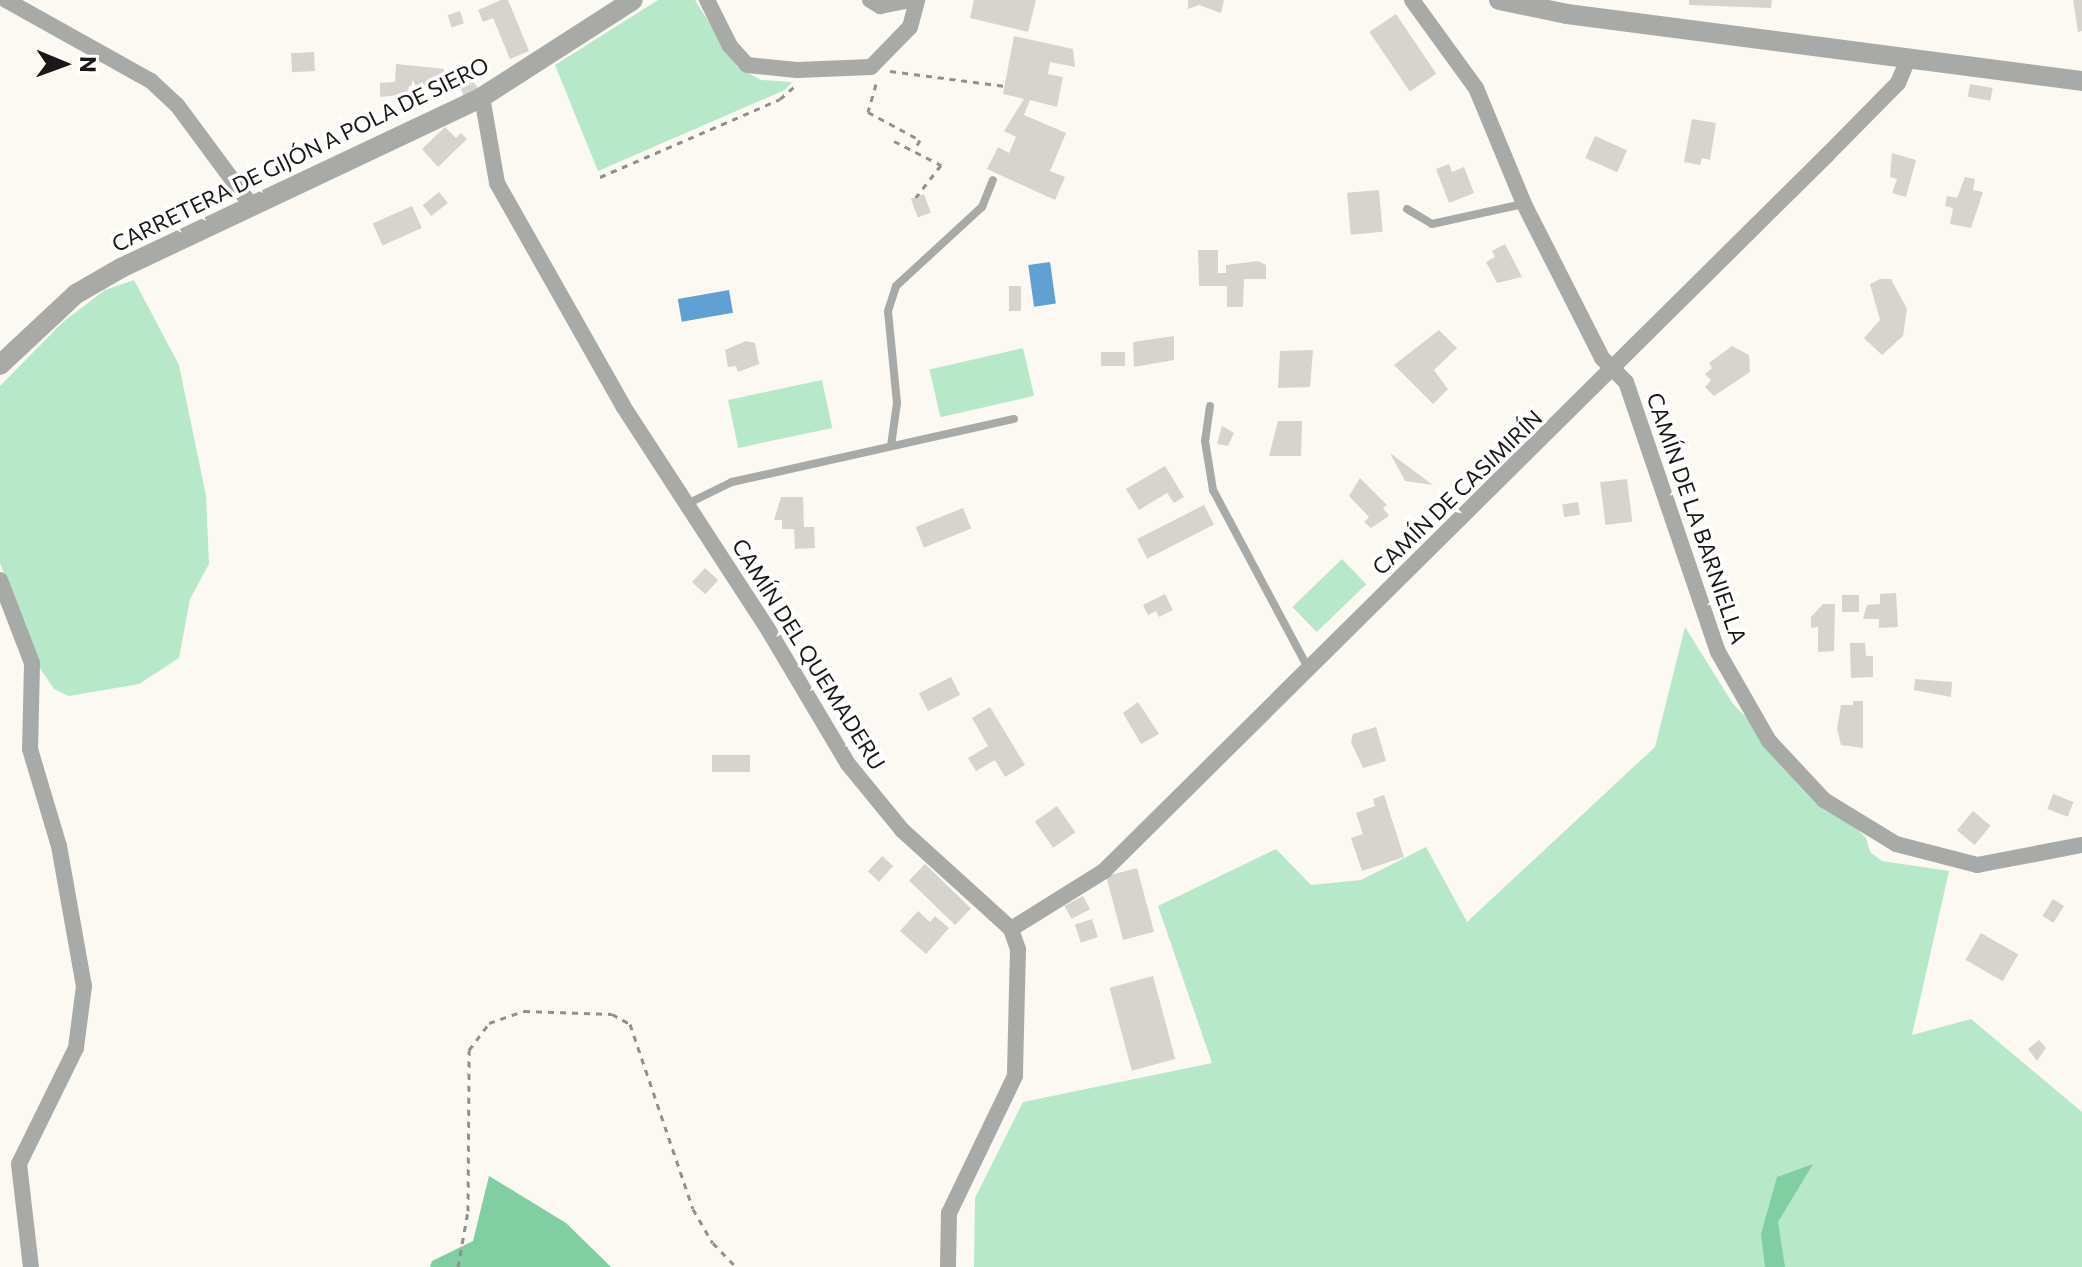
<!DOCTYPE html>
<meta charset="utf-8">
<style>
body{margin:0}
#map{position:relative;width:2082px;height:1267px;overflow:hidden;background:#fbf9f2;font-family:Commissioner,sans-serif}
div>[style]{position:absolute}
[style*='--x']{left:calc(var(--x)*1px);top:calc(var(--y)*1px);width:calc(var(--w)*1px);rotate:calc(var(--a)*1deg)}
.green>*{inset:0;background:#b6e8c9;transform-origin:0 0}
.forest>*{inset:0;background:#81cea2}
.water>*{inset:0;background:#61a0d3;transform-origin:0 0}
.building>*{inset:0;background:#d7d4ce;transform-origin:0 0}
.path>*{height:3px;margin-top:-1.5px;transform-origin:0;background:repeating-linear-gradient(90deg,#91908b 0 6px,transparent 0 12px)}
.service>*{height:8px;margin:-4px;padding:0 4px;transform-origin:4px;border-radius:4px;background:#a8aaa7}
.minor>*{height:16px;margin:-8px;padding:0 8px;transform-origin:8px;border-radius:8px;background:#a8aaa7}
.tertiary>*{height:20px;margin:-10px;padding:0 10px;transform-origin:10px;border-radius:10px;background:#a8aaa7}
span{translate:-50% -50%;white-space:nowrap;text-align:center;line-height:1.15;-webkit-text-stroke:7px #fff;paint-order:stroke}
.street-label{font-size:22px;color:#191816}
.north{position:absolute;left:24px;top:24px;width:80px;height:80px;-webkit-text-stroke:6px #fff;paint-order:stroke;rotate:91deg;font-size:22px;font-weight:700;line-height:32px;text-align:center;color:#191816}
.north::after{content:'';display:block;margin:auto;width:28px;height:36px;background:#191816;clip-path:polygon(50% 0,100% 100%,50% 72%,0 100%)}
</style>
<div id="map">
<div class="green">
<div style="clip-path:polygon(658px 0,695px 0,737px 67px,761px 80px,792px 82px,785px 90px,598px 171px,555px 65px)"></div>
<div style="clip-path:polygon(134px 280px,179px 365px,206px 496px,209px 564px,190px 599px,179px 658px,139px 684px,69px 696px,54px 689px,40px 668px,0 563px,0 386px,63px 322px,105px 290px)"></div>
<div style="left:1023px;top:348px;width:49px;height:96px;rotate:77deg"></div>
<div style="left:822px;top:380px;width:49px;height:96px;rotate:78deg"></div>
<div style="left:1342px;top:559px;width:35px;height:69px;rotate:46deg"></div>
<div style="clip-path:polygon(1685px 627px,1733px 704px,1866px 838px,1870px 852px,1882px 861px,1949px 871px,1912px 1035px,1971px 1019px,2082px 1112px,2082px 1267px,974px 1267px,975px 1198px,1023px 1102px,1212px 1063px,1158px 906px,1276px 849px,1311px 885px,1361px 880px,1426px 847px,1467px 922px,1655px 747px)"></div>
</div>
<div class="forest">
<div style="clip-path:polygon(1813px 1164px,1778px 1222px,1785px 1267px,1765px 1267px,1761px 1234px,1777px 1177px)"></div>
<div style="clip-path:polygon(489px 1176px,566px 1223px,611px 1267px,430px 1267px,432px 1261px,473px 1241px)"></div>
</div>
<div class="water">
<div style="left:1050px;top:262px;width:42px;height:22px;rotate:82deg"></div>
<div style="left:729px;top:290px;width:23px;height:52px;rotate:80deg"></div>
</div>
<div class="building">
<div style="clip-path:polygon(501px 0,508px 0,529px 51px,510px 59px,493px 18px,483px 22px,478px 10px)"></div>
<div style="clip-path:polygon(974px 0,1036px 0,1028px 32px,970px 18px)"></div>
<div style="clip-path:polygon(1188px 0,1224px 0,1221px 13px,1199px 5px,1188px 9px)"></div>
<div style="clip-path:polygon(1689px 0,1772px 0,1771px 8px,1689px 5px)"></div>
<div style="clip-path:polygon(2073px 0,2082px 0,2082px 31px,2078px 32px)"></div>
<div style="left:460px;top:11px;width:13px;height:13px;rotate:72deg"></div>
<div style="left:1396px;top:14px;width:72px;height:32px;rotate:56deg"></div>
<div style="clip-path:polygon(1014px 36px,1073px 49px,1075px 67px,1050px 62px,1048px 74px,1063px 77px,1057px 107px,1030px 100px,1024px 115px,1066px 133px,1050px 171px,1065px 177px,1055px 200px,987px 169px,998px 147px,1009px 153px,1016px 137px,1004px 131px,1024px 99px,1003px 94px)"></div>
<div style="left:314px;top:52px;width:19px;height:23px;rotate:87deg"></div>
<div style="clip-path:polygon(396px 64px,465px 71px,479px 89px,464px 96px,459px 85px,409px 86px,408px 94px,380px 97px,380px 83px,395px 82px)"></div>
<div style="left:1970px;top:84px;width:23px;height:13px;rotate:10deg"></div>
<div style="clip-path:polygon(1692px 119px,1716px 123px,1710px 160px,1702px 158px,1700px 165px,1684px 162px)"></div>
<div style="clip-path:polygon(445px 127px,456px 138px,461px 133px,467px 139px,438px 167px,422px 149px)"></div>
<div style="left:1595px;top:136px;width:35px;height:24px;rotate:24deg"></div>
<div style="clip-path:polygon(1892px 153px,1916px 160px,1906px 197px,1892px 193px,1897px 179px,1890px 177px)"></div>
<div style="clip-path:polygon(1449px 164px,1452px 172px,1464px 167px,1474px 193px,1449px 203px,1436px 169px)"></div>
<div style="clip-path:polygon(1965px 177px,1975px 179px,1973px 190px,1983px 192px,1971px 228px,1950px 224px,1953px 208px,1945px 206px,1947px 196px,1957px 198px)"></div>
<div style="left:1379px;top:190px;width:42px;height:32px;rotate:85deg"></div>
<div style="left:439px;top:192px;width:14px;height:21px;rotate:51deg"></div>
<div style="left:924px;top:194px;width:20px;height:14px;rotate:70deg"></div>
<div style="left:412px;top:206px;width:24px;height:43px;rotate:66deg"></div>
<div style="clip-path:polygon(1505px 244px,1522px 277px,1497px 283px,1486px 262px,1495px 257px,1492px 251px)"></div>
<div style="clip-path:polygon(1198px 250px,1218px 250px,1218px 273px,1226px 273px,1226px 265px,1258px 261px,1266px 265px,1266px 279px,1244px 279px,1243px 307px,1227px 307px,1227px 286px,1199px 286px)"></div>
<div style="clip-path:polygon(1880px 279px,1891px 279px,1907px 309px,1903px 336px,1882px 355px,1864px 338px,1880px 320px,1870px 284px)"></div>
<div style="left:1009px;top:286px;width:12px;height:25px"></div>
<div style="clip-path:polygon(1439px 330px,1457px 348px,1434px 370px,1448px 389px,1433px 404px,1394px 365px)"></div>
<div style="clip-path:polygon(1174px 336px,1174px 360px,1134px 367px,1133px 342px)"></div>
<div style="clip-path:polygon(746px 341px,755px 343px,759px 364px,738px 372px,736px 366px,728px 367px,725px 350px)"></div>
<div style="clip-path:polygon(1732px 346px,1749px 355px,1750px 372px,1714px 396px,1705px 387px,1711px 380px,1705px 374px,1712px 368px,1709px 363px)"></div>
<div style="clip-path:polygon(1313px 350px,1310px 387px,1278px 388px,1280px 351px)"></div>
<div style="left:1125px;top:352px;width:14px;height:24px;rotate:90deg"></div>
<div style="clip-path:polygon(1278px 421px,1302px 421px,1301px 456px,1269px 456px)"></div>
<div style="clip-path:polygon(1222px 426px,1234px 433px,1228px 446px,1217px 444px)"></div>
<div style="clip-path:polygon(1390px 453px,1433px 485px,1405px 481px)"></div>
<div style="clip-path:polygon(1165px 466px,1184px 497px,1174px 503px,1167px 493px,1139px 510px,1126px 489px)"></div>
<div style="clip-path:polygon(1360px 478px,1387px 505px,1383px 508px,1389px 516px,1371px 528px,1364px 522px,1369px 517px,1349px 496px)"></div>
<div style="left:1627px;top:479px;width:43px;height:27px;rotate:83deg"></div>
<div style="clip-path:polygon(781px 497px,803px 497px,804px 527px,814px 527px,815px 548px,795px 549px,794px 529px,782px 529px,782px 520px,774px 520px)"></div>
<div style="left:1578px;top:502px;width:13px;height:16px;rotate:81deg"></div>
<div style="left:1204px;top:505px;width:22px;height:75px;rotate:63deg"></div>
<div style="left:963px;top:508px;width:22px;height:51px;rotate:68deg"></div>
<div style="left:705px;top:568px;width:18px;height:19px;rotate:43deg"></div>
<div style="clip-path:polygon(1896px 593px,1898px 627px,1879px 628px,1879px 619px,1863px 619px,1867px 605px,1880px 604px,1880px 594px)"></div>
<div style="clip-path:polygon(1165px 594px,1173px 610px,1159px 617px,1156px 611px,1148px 615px,1143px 605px)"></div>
<div style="left:1842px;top:595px;width:17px;height:17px"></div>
<div style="clip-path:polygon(1823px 604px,1835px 604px,1834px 651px,1818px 652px,1818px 627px,1811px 628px,1811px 617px)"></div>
<div style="clip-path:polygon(1850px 643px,1865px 643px,1866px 656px,1873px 656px,1873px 677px,1851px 678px)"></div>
<div style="left:951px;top:677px;width:20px;height:36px;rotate:63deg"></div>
<div style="clip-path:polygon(1915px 679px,1952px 682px,1951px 697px,1914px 690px)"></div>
<div style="clip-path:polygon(1853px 701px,1863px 701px,1863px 748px,1841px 745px,1837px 729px,1841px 705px,1853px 705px)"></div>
<div style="clip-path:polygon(1138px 702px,1159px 734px,1141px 744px,1123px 713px)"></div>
<div style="clip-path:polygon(990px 707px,1025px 765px,1005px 777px,995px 760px,976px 771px,968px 758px,988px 746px,972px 718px)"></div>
<div style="clip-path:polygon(1376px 727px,1386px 761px,1363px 768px,1351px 742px,1353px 734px)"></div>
<div style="left:712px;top:755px;width:38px;height:17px"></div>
<div style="left:2053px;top:794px;width:22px;height:16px;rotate:21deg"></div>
<div style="clip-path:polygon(1384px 795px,1404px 857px,1362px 871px,1351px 838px,1363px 834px,1356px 813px,1375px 806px,1373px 799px)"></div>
<div style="left:1057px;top:806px;width:32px;height:27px;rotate:55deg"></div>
<div style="left:1973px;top:811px;width:23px;height:25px;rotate:40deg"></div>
<div style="left:882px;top:856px;width:15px;height:21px;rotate:42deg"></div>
<div style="left:925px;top:864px;width:64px;height:23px;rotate:44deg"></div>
<div style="left:1137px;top:868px;width:66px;height:32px;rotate:75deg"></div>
<div style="left:1083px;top:896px;width:15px;height:21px;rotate:62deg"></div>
<div style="left:2053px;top:899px;width:13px;height:20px;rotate:32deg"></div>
<div style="clip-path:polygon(918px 911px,930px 922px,935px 916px,949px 928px,926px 954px,900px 931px)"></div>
<div style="left:1092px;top:919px;width:19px;height:18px;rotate:72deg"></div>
<div style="left:1981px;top:933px;width:43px;height:31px;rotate:30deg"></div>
<div style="left:1153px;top:976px;width:86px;height:45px;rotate:75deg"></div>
<div style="clip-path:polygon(2039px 1040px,2046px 1048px,2037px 1061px,2028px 1049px)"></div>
</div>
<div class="path">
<div style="--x:890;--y:71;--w:116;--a:7.4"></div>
<div style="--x:876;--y:84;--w:29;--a:106"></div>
<div style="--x:868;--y:112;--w:59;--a:28.3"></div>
<div style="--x:920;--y:140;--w:12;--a:121"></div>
<div style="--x:894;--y:141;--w:53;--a:27.1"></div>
<div style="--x:941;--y:165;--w:41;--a:128"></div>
<div style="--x:600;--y:177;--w:196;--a:-23.4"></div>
<div style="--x:780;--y:99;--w:20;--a:-41"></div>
<div style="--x:458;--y:1267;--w:57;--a:-79.9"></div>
<div style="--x:468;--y:1211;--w:161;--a:-89.6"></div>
<div style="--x:469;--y:1050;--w:34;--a:-53"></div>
<div style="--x:489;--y:1023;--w:37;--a:-19"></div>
<div style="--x:524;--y:1011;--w:88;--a:2"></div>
<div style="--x:612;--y:1014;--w:21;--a:29"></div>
<div style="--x:630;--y:1024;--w:195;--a:71.2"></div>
<div style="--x:693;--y:1209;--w:39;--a:60"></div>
<div style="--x:713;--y:1243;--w:33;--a:46"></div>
</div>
<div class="service">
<div style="--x:1407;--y:209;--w:29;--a:31"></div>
<div style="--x:1432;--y:224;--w:93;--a:-12.4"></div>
<div style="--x:1210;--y:406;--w:35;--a:98"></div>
<div style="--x:1205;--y:441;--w:50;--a:80.7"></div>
<div style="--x:1213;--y:490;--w:202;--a:61.9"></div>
<div style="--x:891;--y:446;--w:43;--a:-82.1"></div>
<div style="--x:897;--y:403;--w:92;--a:-95.6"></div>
<div style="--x:888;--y:311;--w:26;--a:-72"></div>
<div style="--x:896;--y:286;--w:117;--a:-42.6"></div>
<div style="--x:982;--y:207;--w:29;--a:-68"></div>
<div style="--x:687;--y:504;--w:50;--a:-26.1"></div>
<div style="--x:732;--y:482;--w:289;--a:-12.6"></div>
</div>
<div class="minor">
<div style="--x:6;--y:0;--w:166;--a:29.2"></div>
<div style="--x:151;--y:81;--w:35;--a:43"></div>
<div style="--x:177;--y:105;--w:124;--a:53.5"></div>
<div style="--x:707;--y:0;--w:51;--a:63.4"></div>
<div style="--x:730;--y:46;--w:25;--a:48"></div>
<div style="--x:747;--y:65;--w:50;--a:5.7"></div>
<div style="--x:797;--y:70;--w:74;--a:-2.3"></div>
<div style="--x:871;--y:67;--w:56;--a:-45.7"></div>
<div style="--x:910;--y:27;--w:28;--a:-75"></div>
<div style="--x:870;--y:0;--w:12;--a:31"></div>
<div style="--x:880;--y:6;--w:33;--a:-11"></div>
<div style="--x:1412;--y:0;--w:109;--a:54"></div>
<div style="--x:1476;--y:88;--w:126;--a:67.5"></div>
<div style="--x:1524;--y:204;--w:173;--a:63.1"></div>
<div style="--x:1602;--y:358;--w:34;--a:45"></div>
<div style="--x:1626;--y:382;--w:285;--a:71.2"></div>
<div style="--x:1718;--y:652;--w:103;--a:60.2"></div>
<div style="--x:1769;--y:741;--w:81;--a:47"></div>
<div style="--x:1824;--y:800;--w:84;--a:31.4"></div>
<div style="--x:1896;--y:844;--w:84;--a:14.5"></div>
<div style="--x:1977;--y:865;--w:107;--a:-10.8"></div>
<div style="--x:482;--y:97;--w:87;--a:80.1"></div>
<div style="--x:497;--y:183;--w:256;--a:60.5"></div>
<div style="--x:623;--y:406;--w:268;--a:57"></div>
<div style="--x:769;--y:631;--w:155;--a:59.3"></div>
<div style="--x:848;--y:764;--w:85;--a:50.7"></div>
<div style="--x:902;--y:830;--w:147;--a:42.2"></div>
<div style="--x:1011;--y:929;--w:21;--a:71"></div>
<div style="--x:1018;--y:949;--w:127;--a:91.4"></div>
<div style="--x:1015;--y:1076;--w:152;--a:115.7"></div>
<div style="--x:949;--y:1213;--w:54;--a:91.1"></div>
<div style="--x:0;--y:580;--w:89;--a:68.9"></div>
<div style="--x:32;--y:663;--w:86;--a:91.3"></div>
<div style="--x:30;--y:749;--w:101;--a:73.4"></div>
<div style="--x:59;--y:846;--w:142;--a:79.9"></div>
<div style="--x:84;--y:986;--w:63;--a:97.4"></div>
<div style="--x:76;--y:1048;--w:129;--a:116.2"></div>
<div style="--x:19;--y:1164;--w:104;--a:83.4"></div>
<div style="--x:1011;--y:929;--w:110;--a:-31.9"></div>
<div style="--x:1104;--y:871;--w:1018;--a:-44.72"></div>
<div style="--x:1827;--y:155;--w:101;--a:-45.4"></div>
<div style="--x:1898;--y:83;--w:25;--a:-67"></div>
</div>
<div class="tertiary">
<div style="--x:1499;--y:0;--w:69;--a:11.6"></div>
<div style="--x:1567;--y:14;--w:519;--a:7.41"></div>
<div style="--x:0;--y:365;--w:104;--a:-43.1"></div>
<div style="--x:76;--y:294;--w:52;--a:-30"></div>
<div style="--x:121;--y:268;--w:399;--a:-25.3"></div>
<div style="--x:482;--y:97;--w:179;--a:-32.7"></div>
</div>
<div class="street-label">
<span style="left:300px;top:154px;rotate:-26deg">CARRETERA DE GIJÓN A POLA DE SIERO</span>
<span style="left:1457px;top:492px;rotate:-44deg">CAMÍN DE CASIMIRÍN</span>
<span style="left:1697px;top:518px;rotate:71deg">CAMÍN DE LA BARNIELLA</span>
<span style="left:809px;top:654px;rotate:58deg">CAMÍN DEL QUEMADERU</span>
</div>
<div class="north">N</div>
</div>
